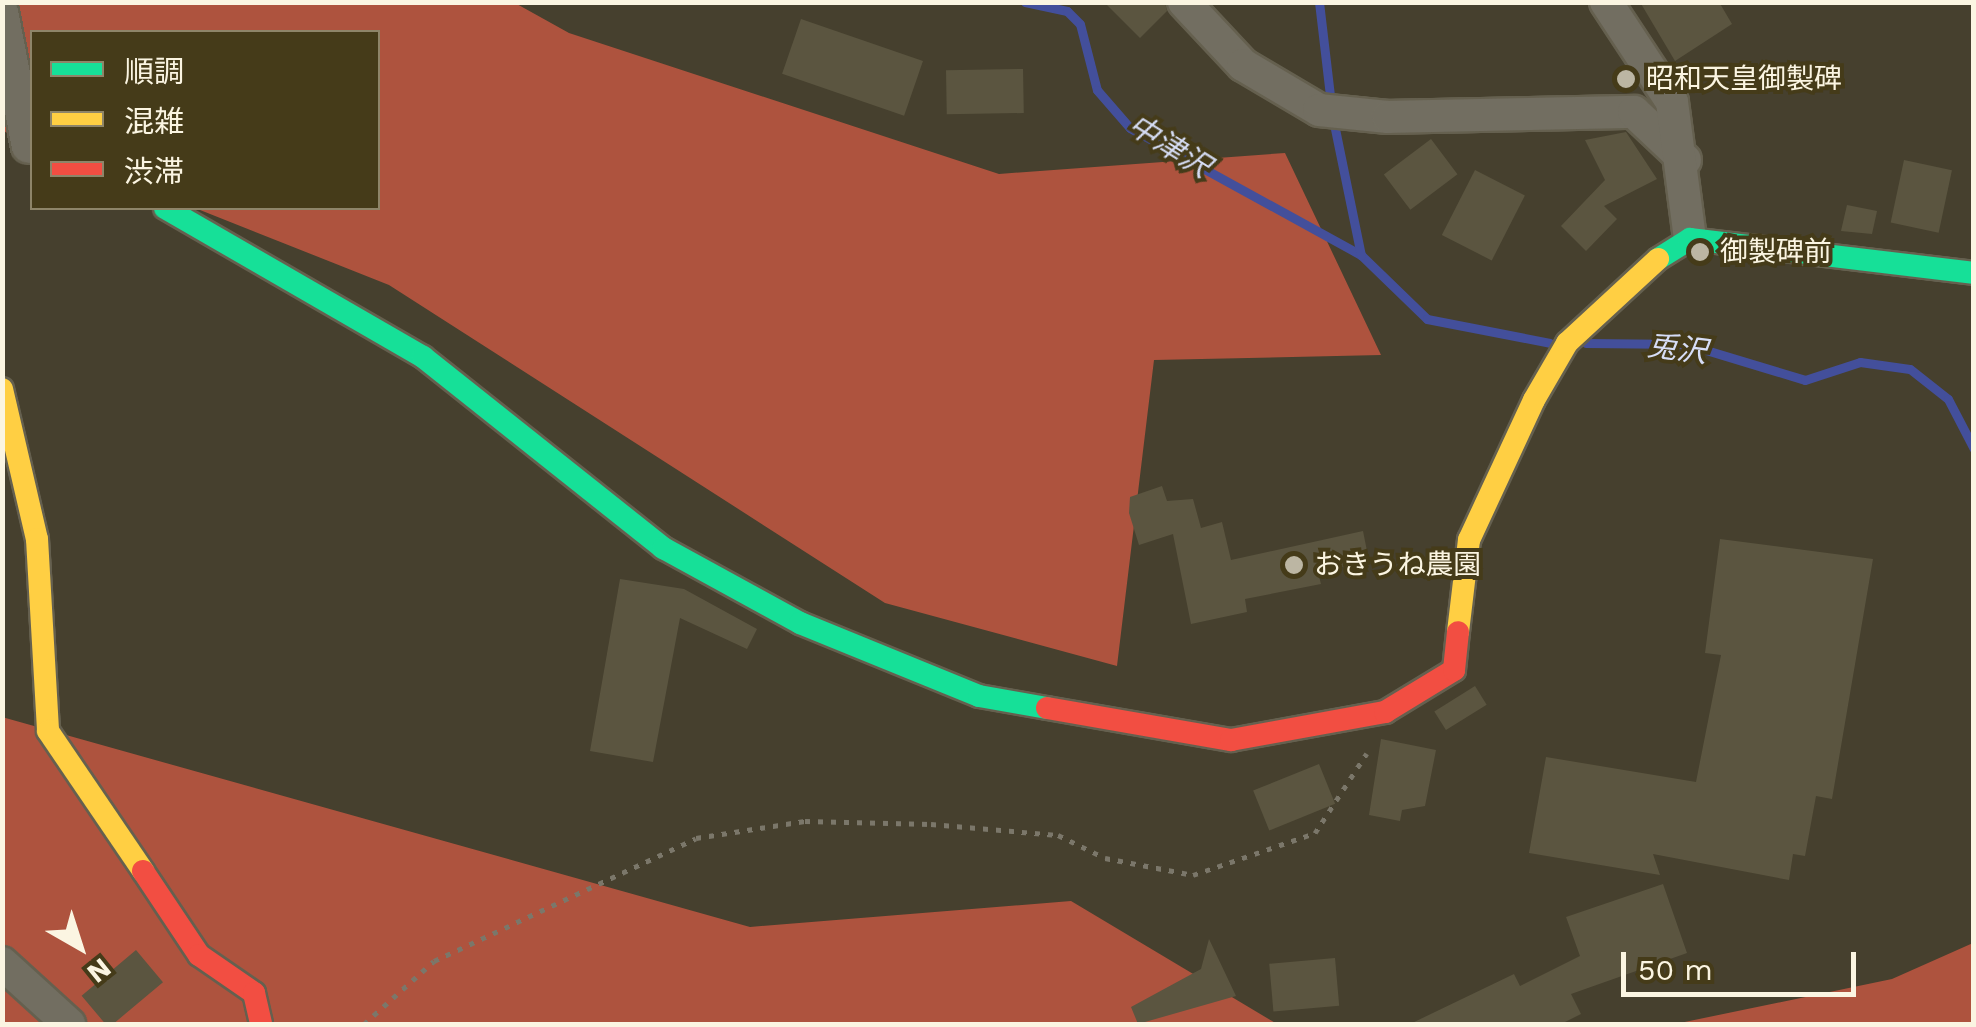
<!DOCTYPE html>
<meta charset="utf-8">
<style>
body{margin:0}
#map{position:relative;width:1976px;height:1027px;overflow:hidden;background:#46402e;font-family:"Work Sans","Noto Sans JP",sans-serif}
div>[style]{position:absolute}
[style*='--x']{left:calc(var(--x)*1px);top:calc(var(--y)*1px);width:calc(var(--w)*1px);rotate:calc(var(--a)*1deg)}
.forest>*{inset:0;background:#ae533e}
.stream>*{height:9px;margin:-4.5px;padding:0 4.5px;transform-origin:4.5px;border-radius:4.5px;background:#434f9b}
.building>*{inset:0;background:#5b5540;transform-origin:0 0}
.path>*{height:5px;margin-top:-2.5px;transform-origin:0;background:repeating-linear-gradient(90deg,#7b776a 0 5px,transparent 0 13px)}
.roads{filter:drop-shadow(2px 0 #65604f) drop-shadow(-2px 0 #65604f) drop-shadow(0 2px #65604f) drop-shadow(0 -2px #65604f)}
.street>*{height:32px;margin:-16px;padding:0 16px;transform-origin:16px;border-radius:16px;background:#726e61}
.fast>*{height:22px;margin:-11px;padding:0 11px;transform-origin:11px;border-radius:11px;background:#16e098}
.slow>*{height:22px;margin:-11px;padding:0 11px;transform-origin:11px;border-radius:11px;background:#ffcf43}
.jam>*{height:22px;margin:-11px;padding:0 11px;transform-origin:11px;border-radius:11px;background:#f24e42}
.dots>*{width:28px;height:28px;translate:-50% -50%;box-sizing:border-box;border:5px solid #453b19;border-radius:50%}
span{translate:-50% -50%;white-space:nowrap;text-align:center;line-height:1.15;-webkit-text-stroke:8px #453b19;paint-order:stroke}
.poi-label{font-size:28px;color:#fbf5e2}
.left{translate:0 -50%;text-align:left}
.water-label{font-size:30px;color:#d6ddf5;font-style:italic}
.frame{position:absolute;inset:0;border:5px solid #fbf5e2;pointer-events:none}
.legend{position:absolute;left:30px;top:30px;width:350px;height:180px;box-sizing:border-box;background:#453b19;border:2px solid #8e8569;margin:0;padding:12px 18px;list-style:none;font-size:30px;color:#fbf5e2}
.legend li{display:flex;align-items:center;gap:20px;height:50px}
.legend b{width:50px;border:2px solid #8e8569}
.north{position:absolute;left:30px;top:897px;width:100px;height:100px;-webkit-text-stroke:8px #453b19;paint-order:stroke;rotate:141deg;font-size:28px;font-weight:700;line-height:40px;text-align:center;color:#fbf5e2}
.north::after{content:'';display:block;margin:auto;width:35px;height:45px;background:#fbf5e2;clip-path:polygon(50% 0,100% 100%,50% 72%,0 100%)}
.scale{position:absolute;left:1621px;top:952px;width:235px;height:45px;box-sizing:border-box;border:5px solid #fbf5e2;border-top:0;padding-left:12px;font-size:30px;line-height:35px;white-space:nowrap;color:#fbf5e2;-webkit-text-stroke:8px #453b19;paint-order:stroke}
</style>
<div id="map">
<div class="forest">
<div style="clip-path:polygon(2px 3px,515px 3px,569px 33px,999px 174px,1285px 153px,1381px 355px,1154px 360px,1117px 666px,885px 603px,389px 285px,195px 208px,378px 208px,378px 32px,32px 32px,32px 143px,3px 131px)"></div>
<div style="clip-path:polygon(2px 717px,750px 927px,1071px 901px,1277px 1024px,3px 1024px)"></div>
<div style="clip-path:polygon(1973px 943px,1973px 1024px,1675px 1024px,1892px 979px)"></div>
</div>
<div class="stream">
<div style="--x:1025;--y:2;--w:43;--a:12.1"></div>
<div style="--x:1067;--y:11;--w:18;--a:45"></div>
<div style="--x:1080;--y:24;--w:68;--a:75.6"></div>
<div style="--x:1097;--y:90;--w:50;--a:49"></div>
<div style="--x:1130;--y:128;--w:264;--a:28.8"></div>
<div style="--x:1361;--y:255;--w:92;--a:44.1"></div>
<div style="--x:1427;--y:319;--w:125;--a:11"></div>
<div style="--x:1319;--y:2;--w:103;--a:83.3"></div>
<div style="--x:1333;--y:119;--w:139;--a:78.4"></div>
<div style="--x:1586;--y:343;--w:100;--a:0.6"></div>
<div style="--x:1686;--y:344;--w:124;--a:16.8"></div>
<div style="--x:1805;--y:380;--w:58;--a:-18.1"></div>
<div style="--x:1860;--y:362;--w:50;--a:8"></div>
<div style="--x:1910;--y:369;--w:48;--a:38.3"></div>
<div style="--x:1948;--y:399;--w:56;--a:62.5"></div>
</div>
<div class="building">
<div style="clip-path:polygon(1104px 2px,1165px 2px,1167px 11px,1140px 38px)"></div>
<div style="clip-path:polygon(1640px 2px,1719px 2px,1732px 24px,1675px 61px)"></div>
<div style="left:801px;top:19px;width:129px;height:58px;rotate:19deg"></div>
<div style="left:1023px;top:69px;width:44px;height:77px;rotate:89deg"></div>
<div style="clip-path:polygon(1626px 132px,1657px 179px,1604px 206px,1617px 219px,1586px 251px,1561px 226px,1605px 180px,1585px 140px)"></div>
<div style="left:1431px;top:139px;width:44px;height:59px;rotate:53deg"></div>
<div style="left:1904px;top:160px;width:49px;height:64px;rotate:12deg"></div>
<div style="left:1475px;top:170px;width:56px;height:73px;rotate:27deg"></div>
<div style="clip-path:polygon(1847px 205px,1877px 211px,1872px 234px,1841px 231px)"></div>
<div style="clip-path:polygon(1162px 486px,1167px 501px,1193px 499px,1201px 528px,1222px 522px,1231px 560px,1363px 531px,1369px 561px,1318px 572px,1321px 584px,1245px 599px,1247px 612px,1191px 624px,1173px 534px,1139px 545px,1129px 513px,1130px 497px)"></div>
<div style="clip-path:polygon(1720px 539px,1873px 559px,1832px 799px,1816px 796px,1805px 856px,1793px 854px,1789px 880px,1653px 854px,1660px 875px,1529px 853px,1546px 757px,1696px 782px,1721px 655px,1705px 653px)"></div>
<div style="clip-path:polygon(620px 579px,684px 589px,757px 629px,747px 649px,680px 618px,653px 762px,590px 751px)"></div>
<div style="left:1475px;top:686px;width:22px;height:48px;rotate:58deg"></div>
<div style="clip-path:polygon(1381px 739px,1436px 750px,1425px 806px,1402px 810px,1400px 821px,1369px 815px)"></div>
<div style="left:1319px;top:764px;width:43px;height:71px;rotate:68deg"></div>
<div style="clip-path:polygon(1663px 884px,1687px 953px,1571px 994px,1581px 1014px,1561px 1024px,1410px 1024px,1514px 974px,1520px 986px,1580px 956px,1566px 917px)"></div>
<div style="clip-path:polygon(1209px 939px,1236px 996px,1138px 1024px,1131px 1007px,1201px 969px)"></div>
<div style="left:136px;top:950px;width:42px;height:71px;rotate:50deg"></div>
<div style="left:1335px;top:958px;width:48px;height:66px;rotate:85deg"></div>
</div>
<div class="path">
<div style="--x:364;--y:1024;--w:94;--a:-42"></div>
<div style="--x:434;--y:961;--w:289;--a:-25.1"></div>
<div style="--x:696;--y:838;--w:110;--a:-8.9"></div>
<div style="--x:805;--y:821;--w:126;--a:1.4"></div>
<div style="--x:931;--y:824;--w:127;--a:5"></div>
<div style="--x:1058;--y:835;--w:52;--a:26.1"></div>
<div style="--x:1105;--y:858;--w:90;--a:10.9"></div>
<div style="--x:1193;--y:875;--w:129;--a:-19"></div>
<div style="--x:1315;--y:833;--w:95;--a:-57"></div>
</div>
<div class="roads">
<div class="street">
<div style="--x:1184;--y:2;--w:86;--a:46.9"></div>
<div style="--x:1243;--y:65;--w:88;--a:30.6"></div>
<div style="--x:1319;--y:110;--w:69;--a:5.8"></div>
<div style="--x:1388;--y:117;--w:246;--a:-1.2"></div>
<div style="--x:1634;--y:112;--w:70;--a:43.3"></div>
<div style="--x:1606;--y:2;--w:120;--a:56.6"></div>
<div style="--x:1672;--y:102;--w:138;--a:82.5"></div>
<div style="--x:2;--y:12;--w:137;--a:79.1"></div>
<div style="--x:2;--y:963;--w:91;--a:42.3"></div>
</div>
<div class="fast">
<div style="--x:165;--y:208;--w:298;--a:30"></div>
<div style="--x:423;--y:357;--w:307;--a:38.5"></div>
<div style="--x:663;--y:548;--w:156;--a:28.7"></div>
<div style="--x:800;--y:623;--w:193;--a:22.2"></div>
<div style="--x:979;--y:696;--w:69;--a:10"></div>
<div style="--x:1658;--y:259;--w:38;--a:-32"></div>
<div style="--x:1690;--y:239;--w:286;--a:6.8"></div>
</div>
<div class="slow">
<div style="--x:2;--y:389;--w:154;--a:76.9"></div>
<div style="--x:37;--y:539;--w:192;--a:86.7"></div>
<div style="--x:48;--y:731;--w:169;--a:55.8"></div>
<div style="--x:1458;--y:632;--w:93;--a:-83.2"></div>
<div style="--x:1469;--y:540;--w:154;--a:-65.1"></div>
<div style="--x:1534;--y:400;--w:66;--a:-59.9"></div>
<div style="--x:1567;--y:343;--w:124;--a:-42.7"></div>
</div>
<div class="jam">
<div style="--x:1047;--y:708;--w:187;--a:9.9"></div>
<div style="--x:1231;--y:740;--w:157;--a:-10.3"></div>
<div style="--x:1385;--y:712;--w:81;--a:-31.3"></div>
<div style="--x:1454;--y:670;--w:38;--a:-84"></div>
<div style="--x:143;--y:871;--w:101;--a:56.3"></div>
<div style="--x:199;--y:955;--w:67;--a:34.6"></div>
<div style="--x:254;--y:993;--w:32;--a:77"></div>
</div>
</div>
<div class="dots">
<div style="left:1626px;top:79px;background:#bcb6a3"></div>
<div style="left:1700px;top:252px;background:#bcb6a3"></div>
<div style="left:1294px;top:565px;background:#bcb6a3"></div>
</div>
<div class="poi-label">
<span class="left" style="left:1646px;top:79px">昭和天皇御製碑</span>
<span class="left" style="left:1720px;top:252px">御製碑前</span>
<span class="left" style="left:1314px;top:565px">おきうね農園</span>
</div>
<div class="water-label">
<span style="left:1169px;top:146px;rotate:32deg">中津沢</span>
<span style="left:1677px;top:349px;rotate:7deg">兎沢</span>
</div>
<div class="frame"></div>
<ul class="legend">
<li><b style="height:12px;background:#16e098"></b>順調</li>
<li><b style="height:12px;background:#ffcf43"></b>混雑</li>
<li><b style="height:12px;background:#f24e42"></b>渋滞</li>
</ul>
<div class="north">N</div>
<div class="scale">50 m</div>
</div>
